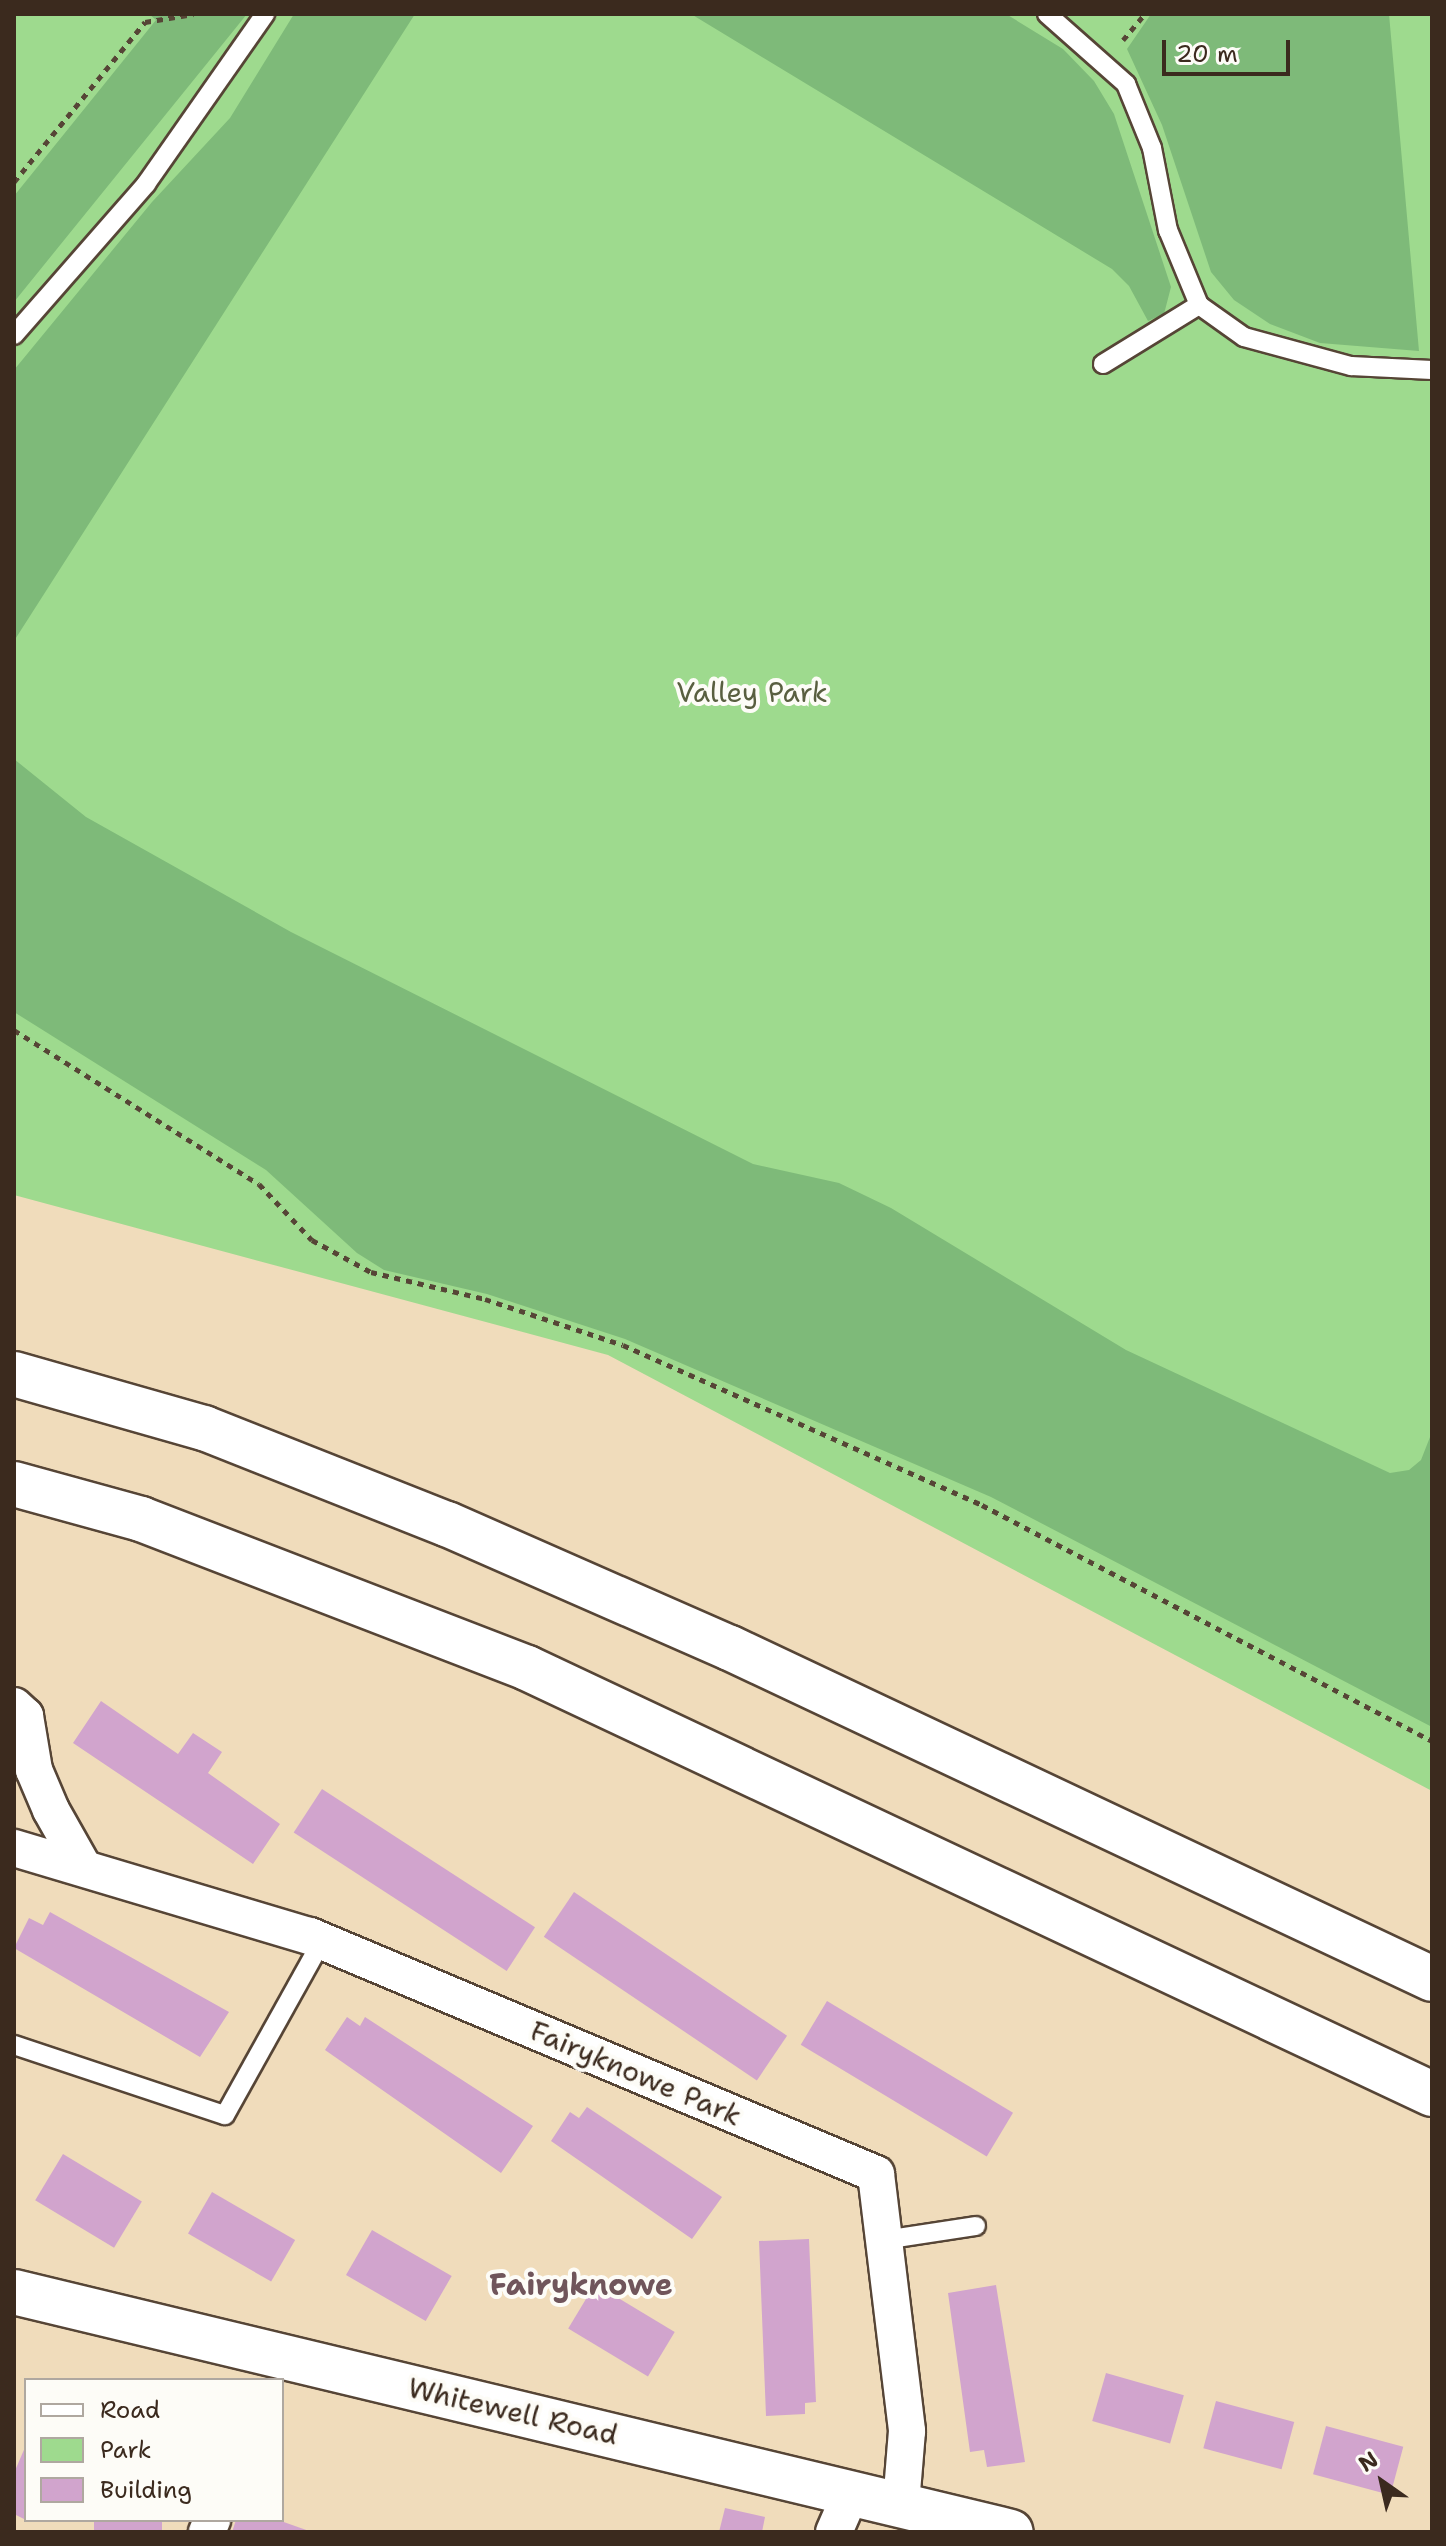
<!DOCTYPE html>
<style>
body{margin:0}
#map{position:relative;width:1446px;height:2546px;overflow:hidden;background:#f0dcbb;font-family:"Shantell Sans",sans-serif}
div>[style]{position:absolute}
[style*='--x']{left:calc(var(--x)*1px);top:calc(var(--y)*1px);width:calc(var(--w)*1px);rotate:calc(var(--a)*1deg)}
.green>*{inset:0;background:#9eda8e}
.forest>*{inset:0;background:#7eba79}
.building>*{inset:0;background:#d1a4cd;transform-origin:0 0}
.path>*{height:5px;margin-top:-2.5px;transform-origin:0;background:repeating-linear-gradient(90deg,#564536 0 6px,transparent 0 12px)}
.roads{filter:drop-shadow(2px 0 #564536) drop-shadow(-2px 0 #564536) drop-shadow(0 2px #564536) drop-shadow(0 -2px #564536)}
.service>*{height:18px;margin:-9px;padding:0 9px;transform-origin:9px;border-radius:9px;background:#fff}
.minor>*{height:36px;margin:-18px;padding:0 18px;transform-origin:18px;border-radius:18px;background:#fff}
.tertiary>*{height:44px;margin:-22px;padding:0 22px;transform-origin:22px;border-radius:22px;background:#fff}
.motorway>*{height:44px;margin:-22px;padding:0 22px;transform-origin:22px;border-radius:22px;background:#fff}
span{translate:-50% -50%;white-space:nowrap;text-align:center;line-height:1.15;-webkit-text-stroke:8px #fdfcf7;paint-order:stroke}
.park-label{font-size:28px;color:#595f40}
.street-label{font-size:28px;color:#3b2a1e}
.neighbourhood-label{font-size:30px;color:#70555b;font-weight:700}
.frame{position:absolute;inset:0;border:16px solid #3b2a1e;pointer-events:none}
.legend{position:absolute;left:24px;top:2378px;width:260px;height:144px;box-sizing:border-box;background:#fdfcf7;border:2px solid #afa8a0;margin:0;padding:10px 14px;list-style:none;font-size:24px;color:#3b2a1e}
.legend li{display:flex;align-items:center;gap:16px;height:40px}
.legend b{width:40px;border:2px solid #afa8a0}
.north{position:absolute;left:1342px;top:2442px;width:80px;height:80px;-webkit-text-stroke:6px #fdfcf7;paint-order:stroke;rotate:326deg;font-size:22px;font-weight:700;line-height:32px;text-align:center;color:#3b2a1e}
.north::after{content:'';display:block;margin:auto;width:28px;height:36px;background:#3b2a1e;clip-path:polygon(50% 0,100% 100%,50% 72%,0 100%)}
.scale{position:absolute;left:1162px;top:40px;width:128px;height:36px;box-sizing:border-box;border:4px solid #3b2a1e;border-top:0;padding-left:10px;font-size:24px;line-height:28px;white-space:nowrap;color:#3b2a1e;-webkit-text-stroke:6px #fdfcf7;paint-order:stroke}
</style>
<div id="map">
<div class="green">
<div style="clip-path:polygon(14px 14px,1432px 14px,1432px 1791px,608px 1355px,14px 1195px)"></div>
</div>
<div class="forest">
<div style="clip-path:polygon(149px 14px,247px 14px,14px 302px,14px 196px,156px 20px)"></div>
<div style="clip-path:polygon(294px 14px,415px 14px,14px 641px,14px 370px,152px 202px,230px 118px)"></div>
<div style="clip-path:polygon(691px 14px,1006px 14px,1063px 49px,1094px 81px,1114px 114px,1171px 287px,1164px 314px,1148px 321px,1129px 286px,1112px 269px)"></div>
<div style="clip-path:polygon(1151px 14px,1389px 14px,1419px 351px,1320px 343px,1270px 324px,1234px 300px,1211px 272px,1162px 125px,1127px 49px)"></div>
<div style="clip-path:polygon(14px 759px,86px 817px,291px 932px,753px 1164px,839px 1183px,891px 1208px,1126px 1350px,1390px 1473px,1409px 1470px,1421px 1460px,1432px 1432px,1432px 1727px,991px 1497px,625px 1339px,487px 1294px,384px 1270px,357px 1253px,266px 1170px,14px 1012px)"></div>
</div>
<div class="building">
<div style="clip-path:polygon(101px 1701px,178px 1754px,193px 1733px,222px 1752px,208px 1773px,280px 1824px,253px 1864px,73px 1743px)"></div>
<div style="left:322px;top:1789px;width:254px;height:52px;rotate:33deg"></div>
<div style="left:574px;top:1892px;width:257px;height:54px;rotate:34deg"></div>
<div style="clip-path:polygon(50px 1912px,229px 2012px,200px 2057px,14px 1948px,29px 1918px,43px 1925px)"></div>
<div style="left:827px;top:2001px;width:217px;height:51px;rotate:31deg"></div>
<div style="clip-path:polygon(347px 2017px,360px 2026px,365px 2017px,533px 2126px,501px 2173px,325px 2050px)"></div>
<div style="clip-path:polygon(587px 2107px,722px 2197px,692px 2239px,551px 2141px,570px 2112px,579px 2118px)"></div>
<div style="left:63px;top:2154px;width:92px;height:54px;rotate:31deg"></div>
<div style="left:212px;top:2192px;width:96px;height:48px;rotate:30deg"></div>
<div style="left:372px;top:2230px;width:92px;height:52px;rotate:30deg"></div>
<div style="clip-path:polygon(809px 2239px,816px 2402px,805px 2403px,805px 2414px,766px 2416px,759px 2241px)"></div>
<div style="left:595px;top:2284px;width:93px;height:52px;rotate:31deg"></div>
<div style="clip-path:polygon(996px 2285px,1025px 2462px,987px 2467px,984px 2450px,970px 2452px,948px 2293px)"></div>
<div style="left:1106px;top:2373px;width:81px;height:50px;rotate:16deg"></div>
<div style="left:1216px;top:2401px;width:81px;height:49px;rotate:15deg"></div>
<div style="left:1326px;top:2426px;width:80px;height:50px;rotate:15deg"></div>
<div style="clip-path:polygon(26px 2445px,26px 2520px,14px 2514px,14px 2473px)"></div>
<div style="clip-path:polygon(725px 2508px,765px 2517px,762px 2532px,719px 2532px)"></div>
<div style="left:94px;top:2520px;width:68px;height:13px"></div>
<div style="clip-path:polygon(236px 2520px,278px 2520px,312px 2532px,232px 2532px)"></div>
</div>
<div class="path">
<div style="--x:1123;--y:40;--w:34;--a:-50"></div>
<div style="--x:14;--y:182;--w:207;--a:-50.7"></div>
<div style="--x:145;--y:22;--w:49;--a:-9.5"></div>
<div style="--x:14;--y:1030;--w:289;--a:32.2"></div>
<div style="--x:259;--y:1184;--w:77;--a:46.6"></div>
<div style="--x:312;--y:1240;--w:67;--a:28.5"></div>
<div style="--x:371;--y:1272;--w:117;--a:13.3"></div>
<div style="--x:485;--y:1299;--w:145;--a:18.4"></div>
<div style="--x:623;--y:1345;--w:393;--a:24"></div>
<div style="--x:982;--y:1505;--w:508;--a:27.67"></div>
</div>
<div class="roads">
<div class="service">
<div style="--x:1047;--y:14;--w:106;--a:41.5"></div>
<div style="--x:1126;--y:84;--w:69;--a:67.9"></div>
<div style="--x:1152;--y:148;--w:84;--a:79"></div>
<div style="--x:1168;--y:230;--w:81;--a:67.5"></div>
<div style="--x:1199;--y:305;--w:55;--a:35.4"></div>
<div style="--x:1244;--y:337;--w:111;--a:15.2"></div>
<div style="--x:1351;--y:366;--w:81;--a:2.8"></div>
<div style="--x:14;--y:335;--w:201;--a:-48.8"></div>
<div style="--x:146;--y:184;--w:208;--a:-55"></div>
<div style="--x:1103;--y:364;--w:113;--a:-31.6"></div>
<div style="--x:14;--y:2045;--w:222;--a:18.4"></div>
<div style="--x:225;--y:2115;--w:199;--a:-60.9"></div>
<div style="--x:884;--y:2240;--w:93;--a:-8.7"></div>
</div>
<div class="minor">
<div style="--x:14;--y:1706;--w:15;--a:42"></div>
<div style="--x:25;--y:1716;--w:55;--a:80.5"></div>
<div style="--x:34;--y:1770;--w:43;--a:67"></div>
<div style="--x:51;--y:1810;--w:63;--a:60.6"></div>
<div style="--x:14;--y:1848;--w:309;--a:16.6"></div>
<div style="--x:310;--y:1936;--w:614;--a:22.81"></div>
<div style="--x:876;--y:2174;--w:259;--a:83.1"></div>
<div style="--x:907;--y:2431;--w:73;--a:94.7"></div>
<div style="--x:207;--y:2532;--w:13;--a:-67"></div>
<div style="--x:834;--y:2532;--w:45;--a:-66.3"></div>
</div>
<div class="tertiary">
<div style="--x:14;--y:2292;--w:1025;--a:13.53"></div>
</div>
<div class="motorway">
<div style="--x:14;--y:1374;--w:198;--a:15.9"></div>
<div style="--x:204;--y:1428;--w:261;--a:21.6"></div>
<div style="--x:447;--y:1524;--w:309;--a:23.7"></div>
<div style="--x:730;--y:1648;--w:776;--a:25.24"></div>
<div style="--x:14;--y:1484;--w:132;--a:15.4"></div>
<div style="--x:141;--y:1519;--w:414;--a:21.1"></div>
<div style="--x:527;--y:1668;--w:1000;--a:25.21"></div>
</div>
</div>
<div class="park-label">
<span style="left:752px;top:692px">Valley Park</span>
</div>
<div class="street-label">
<span style="left:636px;top:2073px;rotate:23deg">Fairyknowe Park</span>
<span style="left:513px;top:2411px;rotate:13deg">Whitewell Road</span>
</div>
<div class="neighbourhood-label">
<span style="left:581px;top:2285px">Fairyknowe</span>
</div>
<div class="frame"></div>
<ul class="legend">
<li><b style="height:10px;background:#fff"></b>Road</li>
<li><b style="height:22px;background:#9eda8e"></b>Park</li>
<li><b style="height:22px;background:#d1a4cd"></b>Building</li>
</ul>
<div class="north">N</div>
<div class="scale">20 m</div>
</div>
